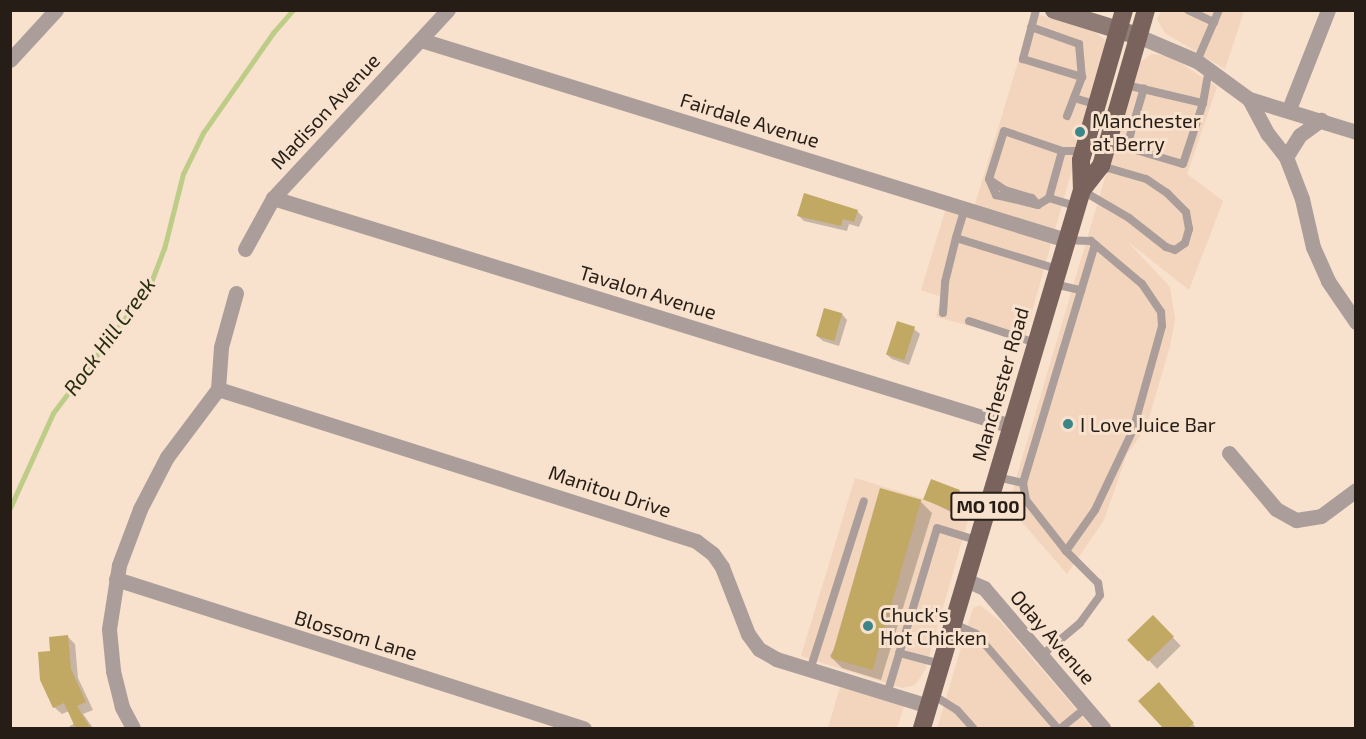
<!DOCTYPE html>
<style>
body{margin:0}
#map{position:relative;width:1366px;height:739px;overflow:hidden;background:#f8e1cd;font-family:"Exo 2",sans-serif}
div>[style]{position:absolute}
[style*='--x']{left:calc(var(--x)*1px);top:calc(var(--y)*1px);width:calc(var(--w)*1px);rotate:calc(var(--a)*1deg)}
.built>*{inset:0;background:#f2d5bc}
.shadow>*{inset:0;background:#0003;transform-origin:0 0}
.stream>*{height:4.5px;margin:-2.25px;padding:0 2.25px;transform-origin:2.25px;border-radius:2.25px;background:#bdcd87}
.building>*{inset:0;background:#c1a964;transform-origin:0 0}
.service>*{height:8px;margin:-4px;padding:0 4px;transform-origin:4px;border-radius:4px;background:#ab9e9a}
.minor>*{height:15px;margin:-7.5px;padding:0 7.5px;transform-origin:7.5px;border-radius:7.5px;background:#ab9e9a}
.secondary>*{height:18px;margin:-9px;padding:0 9px;transform-origin:9px;border-radius:9px;background:#8e7b76}
.primary>*{height:18px;margin:-9px;padding:0 9px;transform-origin:9px;border-radius:9px;background:#7a635c}
.dots>*{width:16px;height:16px;translate:-50% -50%;box-sizing:border-box;border:3px solid #f8e1cd;border-radius:50%}
span{translate:-50% -50%;white-space:nowrap;text-align:center;line-height:1.15;-webkit-text-stroke:6px #f8e1cd;paint-order:stroke}
.shield-label span{padding:2px 4px;background:#f8e1cd;border:2px solid;border-radius:4px;-webkit-text-stroke-width:0}
.shield-label{font-size:18px;color:#261e16;font-weight:700}
.street-label{font-size:20px;color:#261e16}
.poi-label{font-size:20px;color:#261e16}
.left{translate:0 -50%;text-align:left}
.water-label{font-size:21px;color:#272d0f;font-style:italic}
.frame{position:absolute;inset:0;border:12px solid #261e16;pointer-events:none}
</style>
<div id="map">
<div class="built">
<div style="clip-path:polygon(1161px 11px,1244px 11px,1225px 69px,1165px 33px,1157px 19px)"></div>
<div style="clip-path:polygon(1033px 13px,1095px 32px,1105px 40px,1105px 52px,1024px 340px,936px 317px,942px 297px,921px 290px,946px 208px,972px 214px)"></div>
<div style="clip-path:polygon(1152px 54px,1170px 56px,1217px 87px,1187px 174px,1223px 201px,1189px 290px,1127px 241px,1170px 287px,1175px 319px,1170px 346px,1146px 428px,1127px 454px,1104px 520px,1067px 574px,1008px 506px,1139px 63px)"></div>
<div style="clip-path:polygon(855px 478px,970px 513px,925px 670px,915px 685px,902px 688px,801px 656px)"></div>
<div style="clip-path:polygon(980px 605px,1001px 622px,1092px 728px,937px 728px,973px 608px)"></div>
<div style="clip-path:polygon(840px 687px,904px 706px,897px 728px,828px 728px)"></div>
</div>
<div class="shadow">
<div style="clip-path:polygon(857px 211px,863px 217px,859px 227px,849px 224px,847px 231px,804px 221px,798px 215px)"></div>
<div style="clip-path:polygon(842px 314px,847px 320px,839px 346px,823px 341px,817px 336px)"></div>
<div style="clip-path:polygon(914px 329px,920px 334px,909px 365px,892px 359px,886px 354px)"></div>
<div style="clip-path:polygon(959px 491px,965px 497px,957px 515px,925px 499px)"></div>
<div style="clip-path:polygon(920px 501px,932px 513px,881px 680px,842px 668px,830px 656px)"></div>
<div style="left:1153px;top:617px;width:40px;height:33px;rotate:46deg"></div>
<div style="clip-path:polygon(67px 636px,75px 644px,78px 678px,93px 710px,83px 714px,93px 728px,67px 728px,75px 723px,69px 711px,62px 714px,54px 707px,52px 653px)"></div>
<div style="clip-path:polygon(1167px 692px,1196px 728px,1163px 728px,1140px 701px)"></div>
</div>
<div class="stream">
<div style="--x:10;--y:508;--w:104;--a:-65.6"></div>
<div style="--x:53;--y:413;--w:161;--a:-52.8"></div>
<div style="--x:150;--y:285;--w:39;--a:-69"></div>
<div style="--x:164;--y:249;--w:77;--a:-75.8"></div>
<div style="--x:183;--y:174;--w:46;--a:-64"></div>
<div style="--x:203;--y:133;--w:122;--a:-55"></div>
<div style="--x:273;--y:33;--w:30;--a:-49"></div>
</div>
<div class="building">
<div style="clip-path:polygon(804px 193px,858px 210px,854px 222px,843px 219px,841px 226px,797px 216px)"></div>
<div style="left:824px;top:308px;width:19px;height:29px;rotate:16deg"></div>
<div style="left:897px;top:321px;width:19px;height:35px;rotate:18deg"></div>
<div style="left:931px;top:479px;width:31px;height:22px;rotate:21deg"></div>
<div style="left:880px;top:488px;width:43px;height:177px;rotate:16deg"></div>
<div style="left:1153px;top:615px;width:30px;height:36px;rotate:46deg"></div>
<div style="clip-path:polygon(68px 635px,71px 669px,86px 702px,77px 706px,91px 729px,76px 729px,64px 703px,53px 708px,40px 680px,38px 652px,50px 651px,49px 637px)"></div>
<div style="clip-path:polygon(1159px 682px,1194px 723px,1187px 729px,1164px 729px,1138px 701px)"></div>
</div>
<div class="service">
<div style="--x:1036;--y:10;--w:51;--a:104.9"></div>
<div style="--x:1023;--y:59;--w:62;--a:17"></div>
<div style="--x:1082;--y:77;--w:22;--a:111"></div>
<div style="--x:1074;--y:98;--w:22;--a:16"></div>
<div style="--x:1188;--y:10;--w:29;--a:25"></div>
<div style="--x:1031;--y:27;--w:51;--a:19.5"></div>
<div style="--x:1079;--y:44;--w:33;--a:85"></div>
<div style="--x:1197;--y:61;--w:56;--a:-66.7"></div>
<div style="--x:1126;--y:85;--w:79;--a:13.2"></div>
<div style="--x:1067;--y:116;--w:19;--a:-69"></div>
<div style="--x:1109;--y:142;--w:77;--a:16.6"></div>
<div style="--x:1183;--y:164;--w:64;--a:-71.8"></div>
<div style="--x:1203;--y:103;--w:35;--a:-80"></div>
<div style="--x:1127;--y:146;--w:60;--a:-73.7"></div>
<div style="--x:1062;--y:151;--w:49;--a:105.5"></div>
<div style="--x:1049;--y:198;--w:13;--a:148"></div>
<div style="--x:1038;--y:205;--w:43;--a:-166.6"></div>
<div style="--x:996;--y:195;--w:17;--a:-114"></div>
<div style="--x:989;--y:179;--w:50;--a:-72.6"></div>
<div style="--x:1004;--y:131;--w:61;--a:19"></div>
<div style="--x:1062;--y:151;--w:21;--a:0"></div>
<div style="--x:990;--y:180;--w:18;--a:34"></div>
<div style="--x:1005;--y:190;--w:28;--a:17"></div>
<div style="--x:1032;--y:198;--w:9;--a:49"></div>
<div style="--x:1083;--y:191;--w:53;--a:30.4"></div>
<div style="--x:1129;--y:218;--w:47;--a:38.1"></div>
<div style="--x:1166;--y:247;--w:9;--a:18"></div>
<div style="--x:1175;--y:250;--w:12;--a:-35"></div>
<div style="--x:1185;--y:243;--w:15;--a:-74"></div>
<div style="--x:1189;--y:229;--w:17;--a:-100"></div>
<div style="--x:1186;--y:212;--w:27;--a:-135"></div>
<div style="--x:1167;--y:193;--w:25;--a:-146"></div>
<div style="--x:1146;--y:179;--w:47;--a:-163.9"></div>
<div style="--x:1049;--y:198;--w:28;--a:17"></div>
<div style="--x:965;--y:208;--w:31;--a:107"></div>
<div style="--x:956;--y:238;--w:106;--a:17.1"></div>
<div style="--x:1054;--y:284;--w:28;--a:13"></div>
<div style="--x:943;--y:313;--w:31;--a:-86"></div>
<div style="--x:945;--y:282;--w:45;--a:-76"></div>
<div style="--x:969;--y:321;--w:71;--a:18.2"></div>
<div style="--x:997;--y:477;--w:27;--a:13"></div>
<div style="--x:1023;--y:483;--w:17;--a:80"></div>
<div style="--x:1026;--y:500;--w:65;--a:51.9"></div>
<div style="--x:1066;--y:551;--w:50;--a:-54.7"></div>
<div style="--x:1095;--y:510;--w:89;--a:-64.6"></div>
<div style="--x:1133;--y:430;--w:108;--a:-74.4"></div>
<div style="--x:1162;--y:326;--w:14;--a:-94"></div>
<div style="--x:1161;--y:312;--w:34;--a:-124"></div>
<div style="--x:1142;--y:284;--w:67;--a:-139.9"></div>
<div style="--x:1091;--y:241;--w:24;--a:-178"></div>
<div style="--x:1023;--y:483;--w:249;--a:-73.2"></div>
<div style="--x:954;--y:624;--w:24;--a:24"></div>
<div style="--x:976;--y:634;--w:124;--a:49.2"></div>
<div style="--x:899;--y:653;--w:43;--a:14.7"></div>
<div style="--x:1041;--y:656;--w:51;--a:-40.2"></div>
<div style="--x:1080;--y:623;--w:34;--a:-54"></div>
<div style="--x:1100;--y:595;--w:12;--a:-99"></div>
<div style="--x:1098;--y:583;--w:45;--a:-135"></div>
<div style="--x:810;--y:670;--w:177;--a:-72.3"></div>
<div style="--x:887;--y:694;--w:173;--a:-73.2"></div>
<div style="--x:937;--y:528;--w:41;--a:17.1"></div>
<div style="--x:933;--y:695;--w:28;--a:32"></div>
<div style="--x:957;--y:710;--w:24;--a:48"></div>
<div style="--x:1061;--y:728;--w:32;--a:-39"></div>
</div>
<div class="minor">
<div style="--x:1138;--y:36;--w:64;--a:23"></div>
<div style="--x:1197;--y:61;--w:64;--a:36.2"></div>
<div style="--x:1249;--y:99;--w:40;--a:62"></div>
<div style="--x:1268;--y:134;--w:29;--a:52"></div>
<div style="--x:1286;--y:157;--w:45;--a:69.1"></div>
<div style="--x:1302;--y:199;--w:49;--a:77.1"></div>
<div style="--x:1313;--y:247;--w:37;--a:66"></div>
<div style="--x:1328;--y:281;--w:50;--a:55.7"></div>
<div style="--x:421;--y:40;--w:675;--a:17.23"></div>
<div style="--x:10;--y:60;--w:68;--a:-47.4"></div>
<div style="--x:1249;--y:99;--w:112;--a:17.1"></div>
<div style="--x:1289;--y:109;--w:106;--a:-68.5"></div>
<div style="--x:1286;--y:157;--w:26;--a:-58"></div>
<div style="--x:1300;--y:135;--w:26;--a:-36"></div>
<div style="--x:273;--y:198;--w:772;--a:17.17"></div>
<div style="--x:245;--y:249;--w:58;--a:-61.2"></div>
<div style="--x:273;--y:198;--w:257;--a:-47.1"></div>
<div style="--x:218;--y:389;--w:502;--a:17.64"></div>
<div style="--x:696;--y:541;--w:21;--a:37"></div>
<div style="--x:713;--y:554;--w:16;--a:55"></div>
<div style="--x:722;--y:567;--w:72;--a:68.8"></div>
<div style="--x:748;--y:634;--w:19;--a:54"></div>
<div style="--x:759;--y:649;--w:20;--a:30"></div>
<div style="--x:776;--y:659;--w:160;--a:17.1"></div>
<div style="--x:1229;--y:453;--w:73;--a:50"></div>
<div style="--x:1276;--y:509;--w:23;--a:29"></div>
<div style="--x:1296;--y:520;--w:25;--a:-9"></div>
<div style="--x:1321;--y:516;--w:44;--a:-36.6"></div>
<div style="--x:116;--y:579;--w:491;--a:17.7"></div>
<div style="--x:966;--y:580;--w:20;--a:24"></div>
<div style="--x:984;--y:588;--w:184;--a:49.6"></div>
<div style="--x:133;--y:728;--w:24;--a:-118"></div>
<div style="--x:122;--y:707;--w:38;--a:-104"></div>
<div style="--x:113;--y:670;--w:41;--a:-95.6"></div>
<div style="--x:109;--y:629;--w:65;--a:-81.1"></div>
<div style="--x:119;--y:565;--w:60;--a:-69.4"></div>
<div style="--x:140;--y:509;--w:59;--a:-62.6"></div>
<div style="--x:167;--y:457;--w:85;--a:-53.1"></div>
<div style="--x:218;--y:389;--w:42;--a:-85.9"></div>
<div style="--x:221;--y:347;--w:56;--a:-74.5"></div>
</div>
<div class="secondary">
<div style="--x:1054;--y:10;--w:88;--a:17.2"></div>
</div>
<div class="primary">
<div style="--x:1082;--y:190;--w:31;--a:-52"></div>
<div style="--x:1101;--y:166;--w:162;--a:-73.9"></div>
<div style="--x:922;--y:728;--w:561;--a:-73.44"></div>
<div style="--x:1082;--y:190;--w:30;--a:-92"></div>
<div style="--x:1081;--y:160;--w:156;--a:-74"></div>
</div>
<div class="dots">
<div style="left:1080px;top:132px;background:#3c8588"></div>
<div style="left:1068px;top:424px;background:#3c8588"></div>
<div style="left:868px;top:626px;background:#3c8588"></div>
</div>
<div class="shield-label">
<span style="left:988px;top:506px">MO 100</span>
</div>
<div class="street-label">
<span style="left:325px;top:111px;rotate:-47deg">Madison Avenue</span>
<span style="left:750px;top:120px;rotate:17deg">Fairdale Avenue</span>
<span style="left:648px;top:292px;rotate:17deg">Tavalon Avenue</span>
<span style="left:1000px;top:384px;rotate:-74deg">Manchester Road</span>
<span style="left:610px;top:491px;rotate:18deg">Manitou Drive</span>
<span style="left:356px;top:635px;rotate:17deg">Blossom Lane</span>
<span style="left:1053px;top:637px;rotate:49deg">Oday Avenue</span>
</div>
<div class="poi-label">
<span class="left" style="left:1092px;top:132px">Manchester<br>at Berry</span>
<span class="left" style="left:1080px;top:424px">I Love Juice Bar</span>
<span class="left" style="left:880px;top:626px">Chuck's<br>Hot Chicken</span>
</div>
<div class="water-label">
<span style="left:109px;top:336px;rotate:-54deg">Rock Hill Creek</span>
</div>
<div class="frame"></div>
</div>
